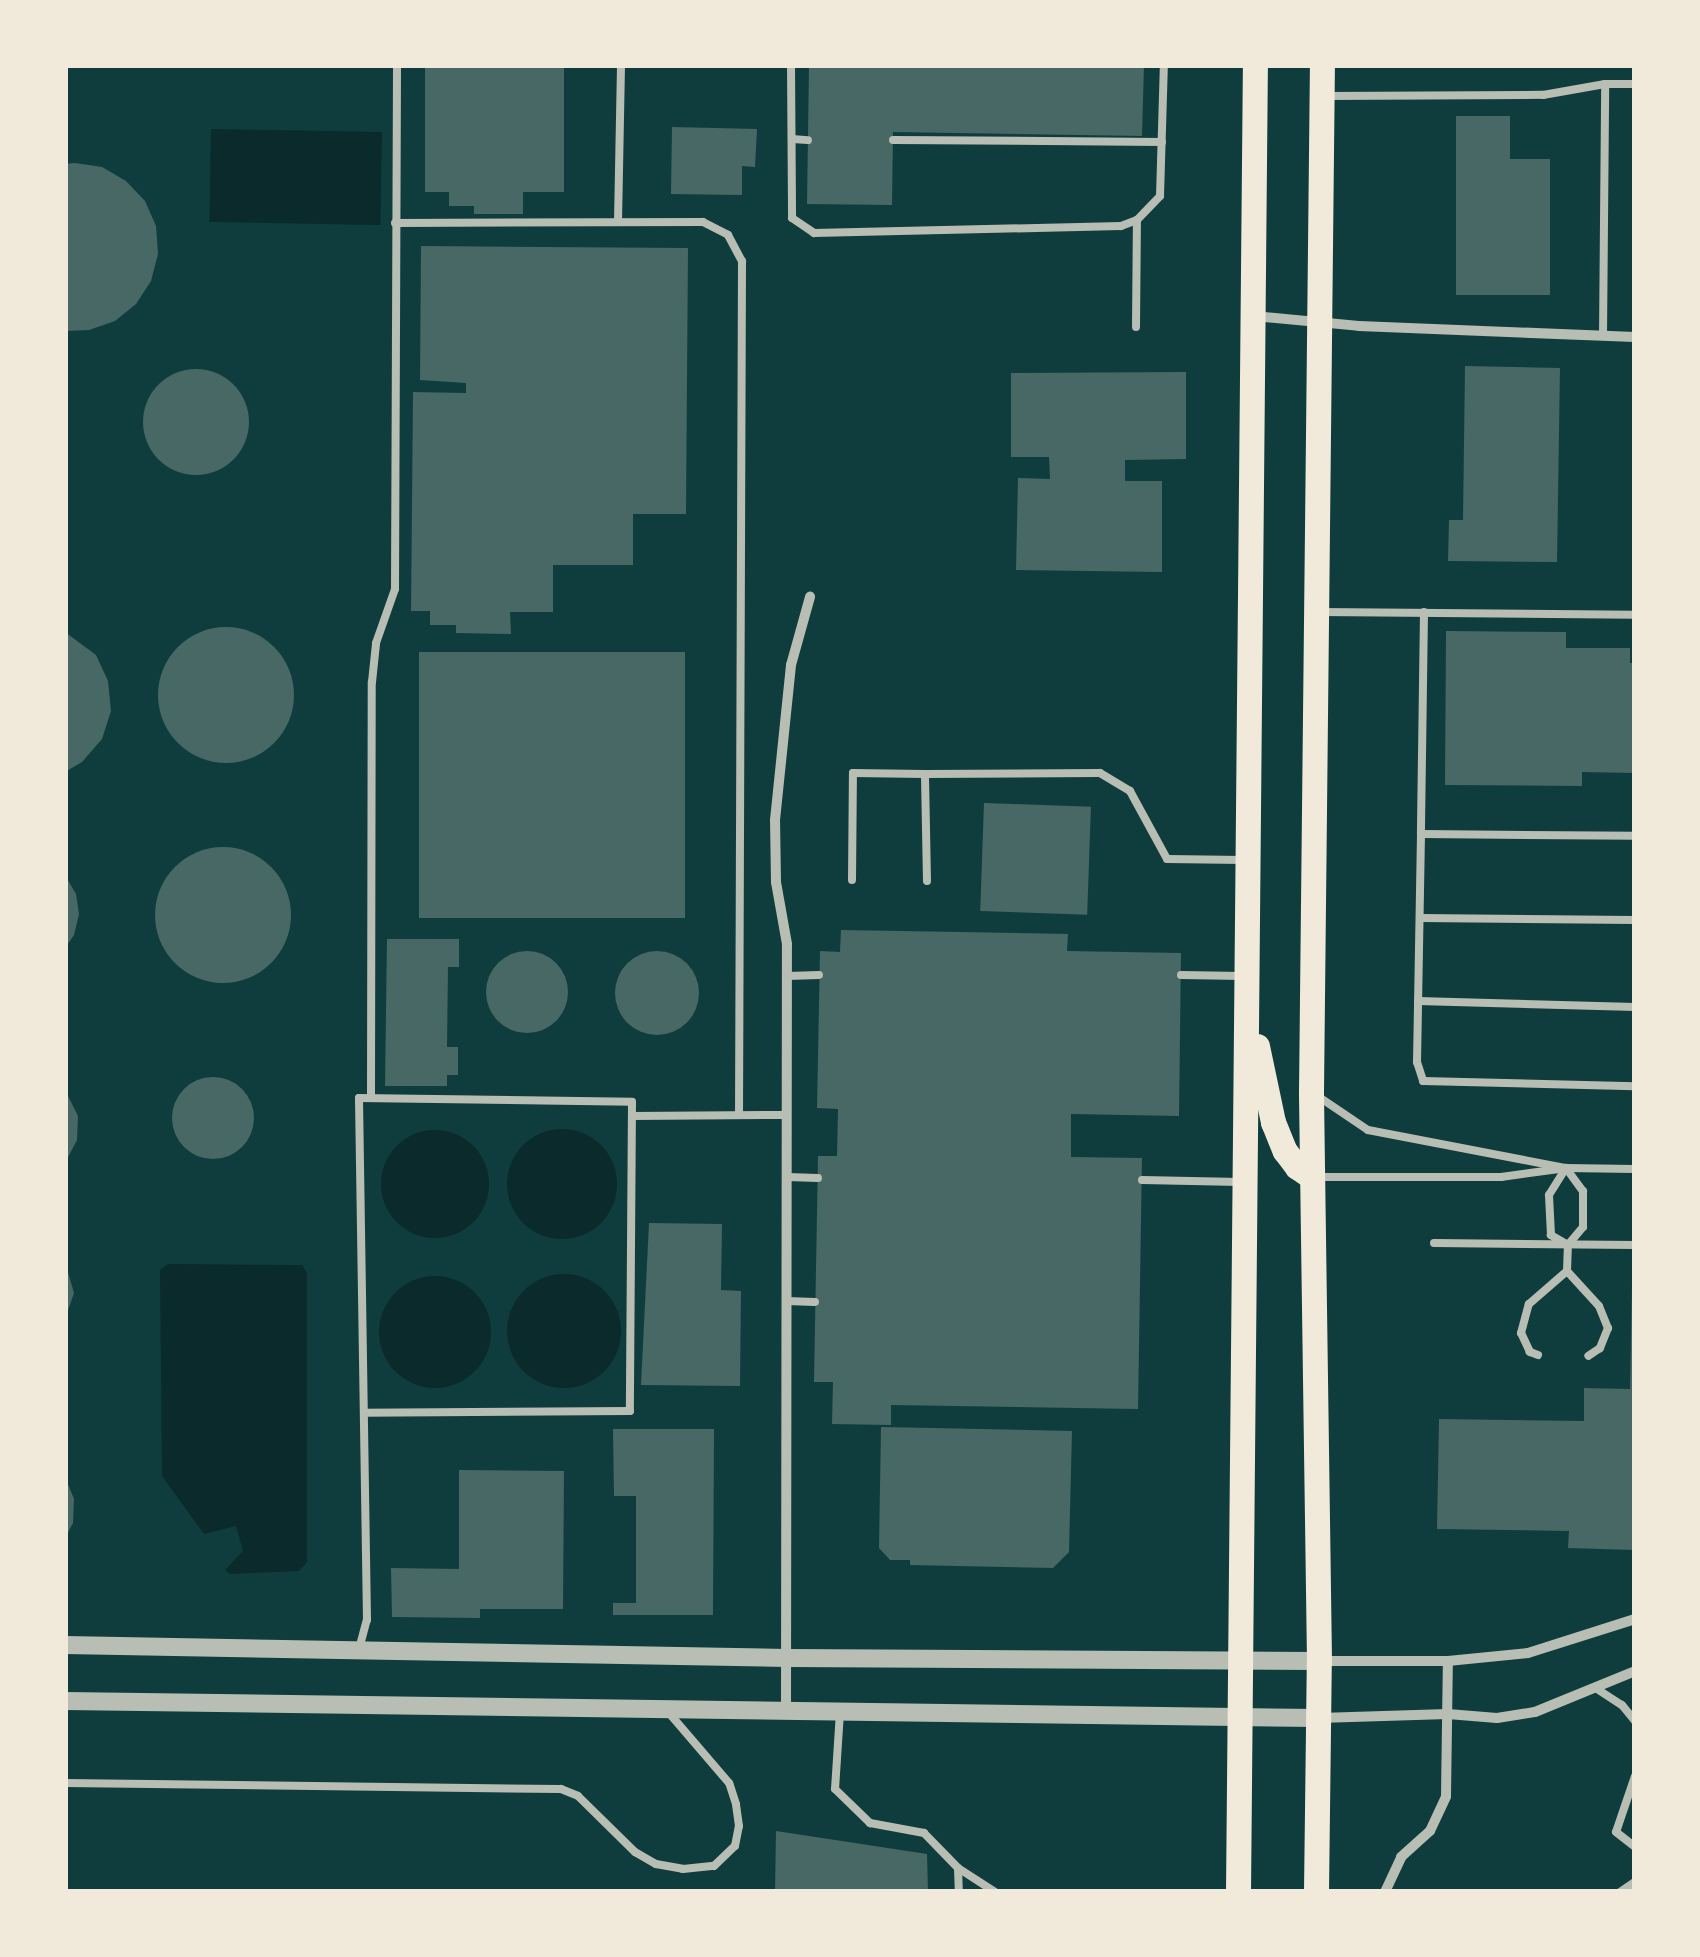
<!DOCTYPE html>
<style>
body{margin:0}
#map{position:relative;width:1700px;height:1957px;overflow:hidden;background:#0f3d3e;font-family:Bitter,serif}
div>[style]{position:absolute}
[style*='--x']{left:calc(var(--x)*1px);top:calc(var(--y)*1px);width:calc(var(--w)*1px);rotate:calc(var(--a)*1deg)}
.water>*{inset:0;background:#0a2a2b;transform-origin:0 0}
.round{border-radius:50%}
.building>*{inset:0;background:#486865;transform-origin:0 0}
.service>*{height:8px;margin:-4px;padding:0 4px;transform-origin:4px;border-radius:4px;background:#b8beb3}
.minor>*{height:10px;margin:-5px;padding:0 5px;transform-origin:5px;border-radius:5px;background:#b8beb3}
.tertiary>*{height:18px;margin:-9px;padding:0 9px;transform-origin:9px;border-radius:9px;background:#b8beb3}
.primary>*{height:25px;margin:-12.5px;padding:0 12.5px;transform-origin:12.5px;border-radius:12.5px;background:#f1e9da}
span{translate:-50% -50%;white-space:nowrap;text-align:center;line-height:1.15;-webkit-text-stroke:8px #f1e9da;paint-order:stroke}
.frame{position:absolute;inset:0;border:68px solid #f1e9da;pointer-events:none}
</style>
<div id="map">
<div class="water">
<div style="left:211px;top:129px;width:171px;height:93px;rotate:1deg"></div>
<div class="round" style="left:507px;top:1129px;width:110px;height:110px"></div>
<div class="round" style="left:381px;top:1130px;width:108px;height:108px"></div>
<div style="clip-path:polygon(168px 1264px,302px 1265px,307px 1273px,307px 1562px,299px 1571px,230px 1574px,225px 1570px,243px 1551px,236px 1526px,204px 1534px,162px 1476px,160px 1270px)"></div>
<div class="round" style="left:507px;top:1274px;width:114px;height:114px"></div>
<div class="round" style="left:379px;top:1276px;width:112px;height:112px"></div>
</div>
<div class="building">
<div style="clip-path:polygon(425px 65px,564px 65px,564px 192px,523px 192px,523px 214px,474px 214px,474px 206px,449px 206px,449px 192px,425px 192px)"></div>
<div style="clip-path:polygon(809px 65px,1144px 65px,1142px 136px,893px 132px,892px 205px,807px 204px)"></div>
<div style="clip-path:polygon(1456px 116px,1510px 116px,1510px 159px,1550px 159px,1550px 295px,1456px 295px)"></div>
<div style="clip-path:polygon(672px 127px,757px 129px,755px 167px,742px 166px,742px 195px,671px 194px)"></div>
<div style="clip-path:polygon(75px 163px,102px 167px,126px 181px,145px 201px,156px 226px,158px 254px,151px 281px,136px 304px,115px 321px,89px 330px,65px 331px,65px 164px)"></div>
<div style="clip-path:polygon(421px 246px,688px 248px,686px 514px,633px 514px,633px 565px,553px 565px,553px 612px,510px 612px,511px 634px,456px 633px,456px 625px,430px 625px,430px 611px,411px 611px,413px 392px,466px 393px,466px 383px,420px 380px)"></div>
<div style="clip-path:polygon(1465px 366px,1560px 368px,1557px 562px,1448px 561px,1449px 520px,1463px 520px)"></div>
<div class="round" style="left:143px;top:369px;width:106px;height:106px"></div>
<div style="clip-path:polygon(1186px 372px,1186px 459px,1125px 460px,1125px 481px,1162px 481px,1162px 572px,1016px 570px,1018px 478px,1050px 479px,1049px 457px,1011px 457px,1011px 373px)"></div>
<div class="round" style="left:158px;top:627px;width:136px;height:136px"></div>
<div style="clip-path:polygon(1446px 631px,1566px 632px,1566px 648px,1630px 648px,1630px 663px,1635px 663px,1635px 773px,1582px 772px,1582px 786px,1445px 785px)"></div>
<div style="clip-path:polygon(65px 632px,96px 655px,108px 681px,111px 711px,102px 739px,82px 762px,65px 772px)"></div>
<div style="left:419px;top:652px;width:266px;height:266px"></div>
<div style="left:984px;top:803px;width:107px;height:108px;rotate:2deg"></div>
<div class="round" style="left:155px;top:847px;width:136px;height:136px"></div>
<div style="clip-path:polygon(65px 875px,76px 894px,79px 914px,74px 935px,65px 948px)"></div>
<div style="clip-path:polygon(841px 930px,1068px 934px,1067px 951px,1181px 953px,1179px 1116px,1071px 1114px,1071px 1157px,1142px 1158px,1138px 1409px,891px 1405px,891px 1425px,832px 1424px,833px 1382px,814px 1382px,818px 1156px,837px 1156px,838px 1109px,817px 1108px,820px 951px,840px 952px)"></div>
<div style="clip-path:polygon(387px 939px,459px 939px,459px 967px,448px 967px,447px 1047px,458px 1047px,458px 1075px,447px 1075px,447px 1086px,385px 1086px)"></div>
<div class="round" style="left:486px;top:951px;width:82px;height:82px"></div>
<div class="round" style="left:615px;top:951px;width:84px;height:84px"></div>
<div class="round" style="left:172px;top:1077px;width:82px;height:82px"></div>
<div style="clip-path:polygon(65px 1090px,78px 1116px,77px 1140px,65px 1163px)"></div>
<div style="clip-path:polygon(649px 1223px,722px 1224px,721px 1290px,741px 1291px,740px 1386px,641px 1385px)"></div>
<div style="clip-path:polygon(65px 1262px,74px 1293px,65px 1319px)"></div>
<div style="clip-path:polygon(1632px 1284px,1635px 1550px,1568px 1548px,1569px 1531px,1437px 1529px,1439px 1419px,1584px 1421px,1584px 1388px,1630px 1389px)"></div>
<div style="clip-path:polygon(881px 1427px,1072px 1431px,1069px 1552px,1053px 1568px,910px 1565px,910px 1560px,890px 1560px,879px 1548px)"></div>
<div style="clip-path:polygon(613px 1429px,714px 1429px,713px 1615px,613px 1615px,613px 1603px,636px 1603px,636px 1496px,614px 1496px)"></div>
<div style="clip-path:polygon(459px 1470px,564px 1471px,563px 1609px,480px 1609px,480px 1618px,392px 1617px,391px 1568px,459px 1569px)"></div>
<div style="clip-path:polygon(65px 1477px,74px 1499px,73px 1523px,65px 1538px)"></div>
<div style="clip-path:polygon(776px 1831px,927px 1854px,928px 1892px,775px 1892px)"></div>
</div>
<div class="service">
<div style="--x:791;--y:65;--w:153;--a:89.6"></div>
<div style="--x:792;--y:218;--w:27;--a:34"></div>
<div style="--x:814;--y:233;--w:307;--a:-1.3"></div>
<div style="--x:1121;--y:226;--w:17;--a:-21"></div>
<div style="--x:1137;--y:220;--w:33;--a:-46"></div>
<div style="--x:1160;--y:196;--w:131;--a:-88.3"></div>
<div style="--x:1326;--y:96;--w:217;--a:-0.3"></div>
<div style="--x:1543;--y:95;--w:63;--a:-10.1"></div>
<div style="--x:1605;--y:84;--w:30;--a:0"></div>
<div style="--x:792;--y:139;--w:16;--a:4"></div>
<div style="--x:893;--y:140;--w:269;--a:0.4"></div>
<div style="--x:618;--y:222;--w:157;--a:-88.9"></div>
<div style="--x:395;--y:223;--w:308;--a:-0.2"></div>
<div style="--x:703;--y:222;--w:28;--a:27"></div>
<div style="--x:728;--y:235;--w:30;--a:62"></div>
<div style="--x:742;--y:261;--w:854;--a:90.2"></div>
<div style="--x:1136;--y:327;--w:107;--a:-89.5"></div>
<div style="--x:1603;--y:336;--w:252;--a:-89.5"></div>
<div style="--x:1320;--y:612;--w:315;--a:0.5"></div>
<div style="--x:1424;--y:612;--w:222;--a:90.8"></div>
<div style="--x:1421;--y:834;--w:214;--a:0.5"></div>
<div style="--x:1421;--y:834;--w:228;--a:91"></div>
<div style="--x:1417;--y:1062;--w:20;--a:72"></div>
<div style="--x:1423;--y:1081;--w:212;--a:1.4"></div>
<div style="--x:852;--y:880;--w:107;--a:-89.5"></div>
<div style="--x:853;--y:773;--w:72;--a:0.8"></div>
<div style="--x:927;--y:881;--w:107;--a:-91.1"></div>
<div style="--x:925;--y:774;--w:175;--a:-0.3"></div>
<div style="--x:1100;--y:773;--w:35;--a:31"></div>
<div style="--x:1130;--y:791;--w:77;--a:61.4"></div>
<div style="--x:1167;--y:859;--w:76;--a:0.8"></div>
<div style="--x:1420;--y:918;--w:215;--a:0.5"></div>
<div style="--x:1181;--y:975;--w:61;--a:0.9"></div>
<div style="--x:787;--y:976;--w:32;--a:-2"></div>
<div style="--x:1418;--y:1001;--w:217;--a:1.6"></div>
<div style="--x:1319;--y:1097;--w:59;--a:34"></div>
<div style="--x:1368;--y:1130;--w:202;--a:10.9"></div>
<div style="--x:1566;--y:1168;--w:29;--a:54"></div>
<div style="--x:1583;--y:1191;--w:36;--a:90"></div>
<div style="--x:1583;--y:1227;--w:23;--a:130"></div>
<div style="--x:1568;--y:1245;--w:20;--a:-150"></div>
<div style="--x:1551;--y:1235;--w:40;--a:-92.9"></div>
<div style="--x:1549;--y:1195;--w:32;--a:-58"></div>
<div style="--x:371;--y:1098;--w:416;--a:-89.9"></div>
<div style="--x:372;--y:682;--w:39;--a:-84"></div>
<div style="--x:376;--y:643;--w:57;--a:-70.6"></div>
<div style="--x:395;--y:589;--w:524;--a:-89.78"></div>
<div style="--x:632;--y:1116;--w:155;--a:-0.4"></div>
<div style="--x:787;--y:1177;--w:31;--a:2"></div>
<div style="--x:1315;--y:1177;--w:186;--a:0"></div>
<div style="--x:1501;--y:1177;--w:66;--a:-7.9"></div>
<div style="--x:1566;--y:1168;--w:69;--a:0.8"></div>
<div style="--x:1142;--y:1180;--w:98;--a:1.2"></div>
<div style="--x:1434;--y:1243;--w:201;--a:0.6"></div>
<div style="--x:1567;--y:1271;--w:26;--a:-88"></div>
<div style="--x:787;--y:1301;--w:28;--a:2"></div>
<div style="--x:1538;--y:1355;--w:9;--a:-159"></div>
<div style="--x:1530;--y:1352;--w:21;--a:-115"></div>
<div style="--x:1521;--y:1333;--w:30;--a:-75"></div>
<div style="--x:1529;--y:1304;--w:50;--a:-41"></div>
<div style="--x:1567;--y:1271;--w:47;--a:47.6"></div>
<div style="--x:1599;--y:1306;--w:24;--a:68"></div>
<div style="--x:1608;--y:1328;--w:22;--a:112"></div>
<div style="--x:1600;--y:1348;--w:14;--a:146"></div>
<div style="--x:359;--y:1649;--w:30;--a:-75"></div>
<div style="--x:367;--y:1620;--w:522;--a:-90.88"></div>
<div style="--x:359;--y:1098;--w:273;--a:0.8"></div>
<div style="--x:632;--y:1102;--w:309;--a:90.4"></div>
<div style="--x:630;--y:1411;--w:266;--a:179.6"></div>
<div style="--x:1597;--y:1689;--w:30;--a:33"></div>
<div style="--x:1622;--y:1705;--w:21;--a:51"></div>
<div style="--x:840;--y:1712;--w:77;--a:93.7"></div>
<div style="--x:835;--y:1789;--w:49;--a:44.2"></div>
<div style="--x:870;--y:1823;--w:55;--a:10.5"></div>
<div style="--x:924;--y:1833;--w:49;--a:45.8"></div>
<div style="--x:958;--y:1868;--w:44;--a:33"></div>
<div style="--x:1635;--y:1776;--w:59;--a:108.7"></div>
<div style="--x:1616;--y:1832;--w:24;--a:38"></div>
<div style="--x:65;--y:1783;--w:496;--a:0.7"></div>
<div style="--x:561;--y:1789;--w:18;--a:22"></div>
<div style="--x:578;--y:1796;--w:80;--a:44.5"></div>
<div style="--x:635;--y:1852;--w:24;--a:30"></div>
<div style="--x:656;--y:1864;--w:27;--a:10"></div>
<div style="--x:683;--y:1869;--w:31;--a:-6"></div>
<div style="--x:714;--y:1866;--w:29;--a:-44"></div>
<div style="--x:735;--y:1846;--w:20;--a:-79"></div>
<div style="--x:739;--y:1826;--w:22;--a:-98"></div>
<div style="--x:736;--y:1804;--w:22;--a:-108"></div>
<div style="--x:729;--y:1783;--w:92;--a:-130.6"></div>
<div style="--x:958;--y:1868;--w:24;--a:88"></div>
<div style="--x:1620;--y:1892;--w:18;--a:-34"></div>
</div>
<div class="minor">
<div style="--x:1254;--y:316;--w:105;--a:5.4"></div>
<div style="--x:1359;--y:326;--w:276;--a:2.3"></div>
<div style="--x:1322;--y:1661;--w:126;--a:0"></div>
<div style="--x:1448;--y:1661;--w:80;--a:-5.7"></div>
<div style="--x:1528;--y:1653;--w:112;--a:-17.6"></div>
<div style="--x:786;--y:1712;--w:768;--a:-89.93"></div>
<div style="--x:787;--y:944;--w:63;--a:-100.1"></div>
<div style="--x:776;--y:882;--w:62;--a:-90.9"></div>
<div style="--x:775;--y:820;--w:156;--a:-84.1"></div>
<div style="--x:791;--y:665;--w:71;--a:-74.4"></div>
<div style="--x:1319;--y:1718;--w:129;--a:-1.8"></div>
<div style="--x:1448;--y:1714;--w:49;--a:4.7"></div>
<div style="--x:1497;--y:1718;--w:38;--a:-9"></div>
<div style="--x:1535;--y:1712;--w:108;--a:-22.3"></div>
<div style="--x:1385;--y:1892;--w:38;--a:-65"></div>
<div style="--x:1401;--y:1857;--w:39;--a:-42"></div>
<div style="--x:1430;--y:1831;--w:38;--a:-65"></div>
<div style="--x:1446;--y:1796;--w:135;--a:-89.2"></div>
</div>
<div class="tertiary">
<div style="--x:65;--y:1645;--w:721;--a:1.03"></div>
<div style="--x:786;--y:1658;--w:533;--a:0.32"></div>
<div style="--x:65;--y:1701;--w:1253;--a:0.78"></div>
</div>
<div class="primary">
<div style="--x:1257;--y:1046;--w:78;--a:78.1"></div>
<div style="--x:1273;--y:1122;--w:31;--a:68"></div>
<div style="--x:1285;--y:1151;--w:20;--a:53"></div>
<div style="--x:1297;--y:1167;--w:18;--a:34"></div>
<div style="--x:1238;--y:1892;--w:1827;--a:-89.47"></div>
<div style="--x:1316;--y:1892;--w:231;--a:-89.3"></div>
<div style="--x:1319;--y:1661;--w:569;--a:-90.81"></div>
<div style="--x:1311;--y:1092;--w:1027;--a:-89.39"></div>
</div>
<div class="frame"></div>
</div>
